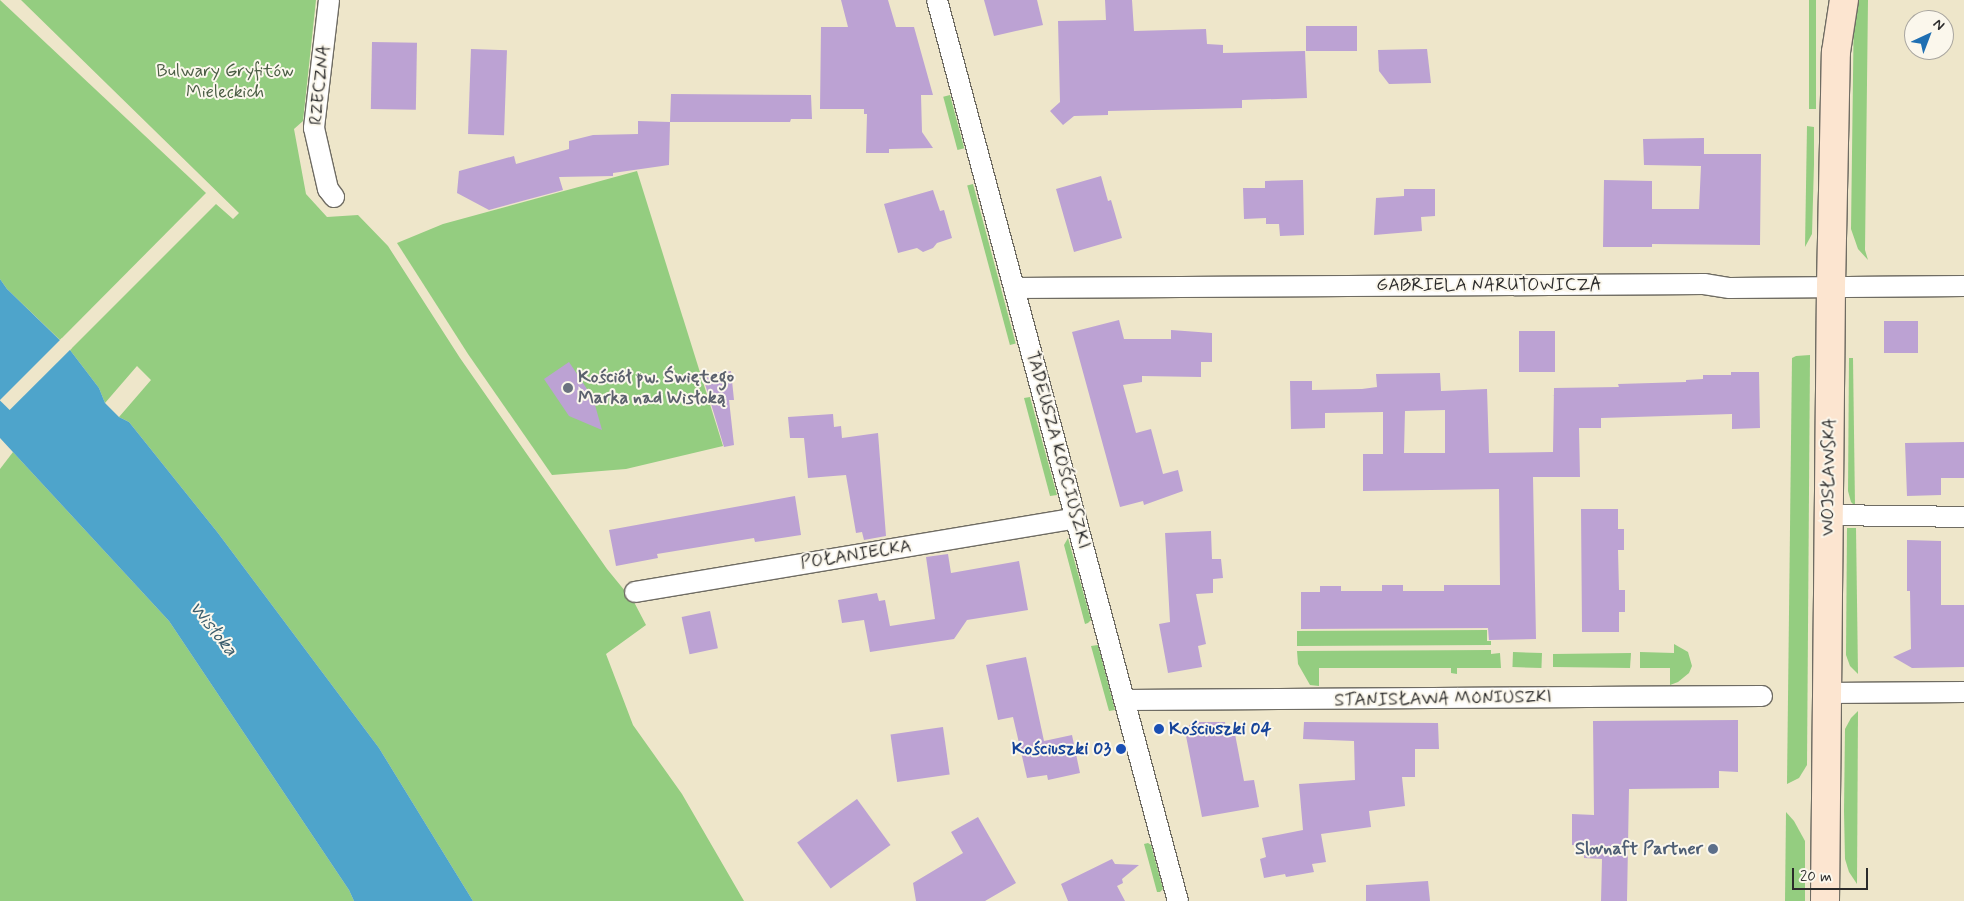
<!DOCTYPE html>
<meta charset="utf-8">
<style>
body{margin:0}
#map{position:relative;width:1964px;height:901px;overflow:hidden;background:#eee6ca;font-family:Mynerve,sans-serif}
div>[style]{position:absolute}
[style*='--x']{left:calc(var(--x)*1px);top:calc(var(--y)*1px);width:calc(var(--w)*1px);rotate:calc(var(--a)*1deg)}
.green>*{inset:0;background:#94cd80;transform-origin:0 0}
.water>*{inset:0;background:#4ea4cb}
.pier>*{inset:0;background:#eee6ca;transform-origin:0 0}
.building>*{inset:0;background:#bca2d3;transform-origin:0 0}
.roads{filter:drop-shadow(1px 0 #6f6c63) drop-shadow(-1px 0 #6f6c63) drop-shadow(0 1px #6f6c63) drop-shadow(0 -1px #6f6c63)}
.street>*{height:20px;margin:-10px;padding:0 10px;transform-origin:10px;border-radius:10px;background:#fff}
.secondary>*{height:28px;margin:-14px;padding:0 14px;transform-origin:14px;border-radius:14px;background:#fce5d0}
.dots>*{width:14px;height:14px;translate:-50% -50%;box-sizing:border-box;border:2px solid #fbf7ec;border-radius:50%}
span{translate:-50% -50%;white-space:nowrap;text-align:center;line-height:1.15;-webkit-text-stroke:4px #fbf7ec;paint-order:stroke}
.park-label{font-size:18px;color:#4a5c44}
.street-label{font-size:18px;color:#2b2b2b}
.worship-label{font-size:18px;color:#5b616d;font-weight:700}
.left{translate:0 -50%;text-align:left}
.transit-label{font-size:18px;color:#164399;font-weight:700}
.right{translate:-100% -50%;text-align:right}
.service-label{font-size:18px;color:#4e5e75;font-weight:700}
.water-label{font-size:19px;color:#395b6b;font-style:italic}
.north{position:absolute;left:1904px;top:10px;width:50px;height:50px;box-sizing:border-box;background:#fbf7ec;border:1px solid #a8a59f;border-radius:50%;rotate:43deg;font-size:14px;font-weight:700;line-height:20px;text-align:center;color:#2b2b2b}
.north::after{content:'';display:block;margin:auto;width:18px;height:22px;background:#1f6fb2;clip-path:polygon(50% 0,100% 100%,50% 72%,0 100%)}
.scale{position:absolute;left:1792px;top:868px;width:76px;height:22px;box-sizing:border-box;border:2px solid #2b2b2b;border-top:0;padding-left:6px;font-size:15px;line-height:18px;white-space:nowrap;color:#2b2b2b;-webkit-text-stroke:4px #fbf7ec;paint-order:stroke}
</style>
<div id="map">
<div class="green">
<div style="clip-path:polygon(0 0,206px 193px,60px 340px,7px 289px,0 279px)"></div>
<div style="clip-path:polygon(21px 0,316px 0,303px 121px,294px 129px,306px 194px,327px 217px,358px 215px,388px 246px,460px 358px,607px 569px,634px 602px,646px 625px,606px 654px,633px 725px,682px 794px,744px 901px,473px 901px,379px 748px,218px 533px,129px 422px,119px 417px,151px 380px,137px 366px,105px 403px,99px 388px,70px 350px,216px 204px,233px 219px,239px 213px)"></div>
<div style="left:1809px;top:0;width:7px;height:109px"></div>
<div style="clip-path:polygon(1854px 0,1868px 0,1865px 250px,1868px 260px,1858px 249px,1851px 229px)"></div>
<div style="left:950px;top:95px;width:55px;height:7px;rotate:75deg"></div>
<div style="clip-path:polygon(1807px 126px,1814px 127px,1814px 164px,1812px 234px,1805px 247px)"></div>
<div style="clip-path:polygon(637px 171px,723px 446px,626px 469px,552px 475px,468px 354px,397px 243px,443px 224px)"></div>
<div style="left:973px;top:184px;width:165px;height:6px;rotate:75deg"></div>
<div style="clip-path:polygon(1810px 355px,1807px 765px,1799px 778px,1787px 784px,1792px 358px,1796px 356px)"></div>
<div style="clip-path:polygon(1849px 358px,1853px 358px,1855px 506px,1851px 502px,1848px 491px)"></div>
<div style="clip-path:polygon(1030px 397px,1057px 495px,1050px 496px,1024px 398px)"></div>
<div style="clip-path:polygon(13px 452px,169px 621px,349px 890px,354px 901px,0 901px,0 469px)"></div>
<div style="clip-path:polygon(1847px 528px,1856px 528px,1858px 674px,1850px 666px,1846px 655px)"></div>
<div style="clip-path:polygon(1068px 538px,1091px 620px,1088px 623px,1085px 624px,1064px 545px)"></div>
<div style="clip-path:polygon(1487px 630px,1487px 641px,1491px 641px,1491px 645px,1297px 646px,1297px 631px)"></div>
<div style="clip-path:polygon(1674px 644px,1688px 652px,1692px 666px,1689px 673px,1678px 682px,1670px 685px,1670px 668px,1640px 668px,1640px 652px,1674px 653px)"></div>
<div style="clip-path:polygon(1098px 645px,1115px 710px,1109px 711px,1091px 646px)"></div>
<div style="clip-path:polygon(1491px 650px,1491px 654px,1500px 653px,1501px 668px,1457px 668px,1457px 674px,1451px 673px,1451px 668px,1319px 668px,1319px 686px,1310px 685px,1298px 664px,1297px 651px)"></div>
<div style="left:1513px;top:652px;width:29px;height:15px;rotate:2deg"></div>
<div style="clip-path:polygon(1631px 653px,1630px 668px,1553px 667px,1553px 654px)"></div>
<div style="clip-path:polygon(1858px 711px,1857px 884px,1849px 872px,1845px 859px,1844px 811px,1845px 729px,1851px 718px)"></div>
<div style="clip-path:polygon(1786px 812px,1794px 821px,1805px 841px,1805px 901px,1785px 901px)"></div>
<div style="clip-path:polygon(1148px 843px,1151px 845px,1163px 889px,1160px 892px,1157px 892px,1144px 844px)"></div>
</div>
<div class="water">
<div style="clip-path:polygon(0 279px,7px 289px,70px 350px,99px 388px,105px 403px,119px 417px,129px 422px,218px 533px,379px 748px,473px 901px,354px 901px,349px 890px,169px 621px,0 438px)"></div>
</div>
<div class="pier">
<div style="left:62px;top:338px;width:14px;height:88px;rotate:45deg"></div>
</div>
<div class="building">
<div style="clip-path:polygon(841px 0,888px 0,896px 27px,914px 27px,933px 95px,921px 95px,922px 132px,933px 148px,889px 149px,889px 153px,866px 153px,867px 114px,864px 114px,864px 109px,820px 109px,821px 27px,848px 27px)"></div>
<div style="clip-path:polygon(984px 0,1037px 0,1043px 25px,994px 36px)"></div>
<div style="clip-path:polygon(1105px 0,1132px 0,1134px 31px,1206px 29px,1207px 44px,1223px 45px,1223px 53px,1305px 51px,1307px 98px,1242px 100px,1242px 108px,1108px 111px,1108px 115px,1074px 116px,1063px 125px,1050px 111px,1060px 102px,1058px 21px,1106px 20px)"></div>
<div style="left:1306px;top:26px;width:51px;height:25px"></div>
<div style="left:372px;top:42px;width:45px;height:67px;rotate:1deg"></div>
<div style="left:471px;top:49px;width:36px;height:85px;rotate:2deg"></div>
<div style="clip-path:polygon(1427px 49px,1431px 83px,1389px 84px,1379px 71px,1378px 50px)"></div>
<div style="clip-path:polygon(671px 94px,811px 95px,812px 119px,791px 119px,790px 122px,670px 122px)"></div>
<div style="clip-path:polygon(638px 121px,670px 122px,669px 165px,613px 173px,613px 176px,559px 177px,563px 190px,489px 210px,457px 193px,459px 171px,514px 156px,516px 164px,569px 149px,569px 141px,593px 135px,638px 134px)"></div>
<div style="clip-path:polygon(1704px 138px,1704px 154px,1761px 154px,1760px 245px,1652px 244px,1652px 247px,1603px 247px,1604px 180px,1652px 181px,1652px 209px,1699px 209px,1701px 166px,1644px 165px,1643px 139px)"></div>
<div style="clip-path:polygon(1101px 176px,1108px 201px,1111px 200px,1122px 238px,1074px 252px,1056px 189px)"></div>
<div style="clip-path:polygon(1303px 180px,1304px 235px,1280px 236px,1279px 224px,1266px 224px,1266px 218px,1244px 219px,1243px 188px,1265px 188px,1265px 181px)"></div>
<div style="clip-path:polygon(1404px 189px,1435px 189px,1435px 216px,1421px 217px,1422px 231px,1374px 235px,1376px 198px,1404px 196px)"></div>
<div style="clip-path:polygon(933px 190px,940px 211px,944px 210px,952px 238px,937px 243px,933px 248px,923px 252px,917px 248px,898px 253px,884px 204px)"></div>
<div style="clip-path:polygon(1119px 320px,1124px 339px,1171px 339px,1171px 330px,1212px 333px,1212px 362px,1201px 362px,1201px 377px,1142px 376px,1142px 382px,1123px 385px,1136px 433px,1151px 429px,1163px 474px,1178px 470px,1183px 491px,1144px 505px,1143px 501px,1120px 507px,1072px 332px)"></div>
<div style="left:1884px;top:321px;width:34px;height:32px"></div>
<div style="left:1519px;top:331px;width:36px;height:41px"></div>
<div style="clip-path:polygon(569px 362px,593px 398px,602px 430px,569px 416px,544px 379px)"></div>
<div style="clip-path:polygon(731px 371px,734px 400px,729px 400px,734px 445px,724px 447px,702px 374px)"></div>
<div style="clip-path:polygon(evenodd,1731px 372px,1759px 372px,1760px 428px,1732px 429px,1732px 414px,1601px 418px,1601px 428px,1579px 428px,1580px 477px,1533px 477px,1536px 639px,1489px 640px,1488px 628px,1301px 629px,1301px 592px,1320px 592px,1320px 586px,1341px 586px,1341px 591px,1382px 591px,1382px 585px,1403px 585px,1403px 591px,1444px 591px,1444px 585px,1500px 585px,1499px 489px,1363px 491px,1363px 454px,1383px 454px,1383px 412px,1325px 413px,1325px 428px,1291px 429px,1290px 381px,1312px 381px,1312px 390px,1362px 389px,1377px 387px,1376px 374px,1440px 373px,1441px 391px,1487px 389px,1489px 453px,1553px 452px,1554px 388px,1619px 387px,1618px 384px,1686px 382px,1686px 380px,1703px 379px,1703px 375px,1731px 375px,1731px 372px,1445px 410px,1445px 453px,1404px 453px,1405px 411px,1445px 410px)"></div>
<div style="clip-path:polygon(833px 414px,834px 427px,841px 426px,842px 438px,878px 433px,886px 536px,864px 540px,862px 532px,856px 533px,846px 475px,808px 478px,804px 438px,790px 438px,788px 417px)"></div>
<div style="clip-path:polygon(1964px 442px,1964px 478px,1941px 478px,1941px 495px,1907px 496px,1905px 443px)"></div>
<div style="clip-path:polygon(795px 496px,801px 535px,755px 542px,754px 538px,657px 554px,658px 558px,616px 566px,609px 530px)"></div>
<div style="clip-path:polygon(1581px 509px,1618px 509px,1618px 529px,1624px 529px,1624px 550px,1618px 550px,1619px 590px,1625px 590px,1625px 612px,1619px 612px,1619px 632px,1582px 632px)"></div>
<div style="clip-path:polygon(1211px 531px,1212px 559px,1221px 559px,1223px 578px,1213px 579px,1213px 593px,1196px 594px,1206px 644px,1198px 646px,1202px 667px,1168px 673px,1159px 624px,1170px 622px,1165px 533px)"></div>
<div style="clip-path:polygon(1907px 540px,1941px 541px,1941px 605px,1964px 605px,1964px 667px,1912px 668px,1893px 657px,1911px 649px,1910px 591px,1907px 591px)"></div>
<div style="clip-path:polygon(948px 554px,951px 573px,1019px 561px,1028px 610px,967px 620px,954px 639px,870px 652px,864px 620px,842px 623px,838px 600px,877px 593px,879px 601px,885px 600px,890px 626px,935px 619px,926px 557px)"></div>
<div style="left:710px;top:611px;width:38px;height:29px;rotate:78deg"></div>
<div style="clip-path:polygon(1026px 657px,1044px 741px,1072px 735px,1080px 773px,1048px 780px,1047px 775px,1027px 778px,1013px 717px,998px 720px,986px 665px)"></div>
<div style="clip-path:polygon(1738px 720px,1738px 772px,1719px 771px,1719px 788px,1629px 789px,1627px 901px,1601px 901px,1602px 859px,1584px 858px,1584px 846px,1572px 845px,1572px 814px,1594px 815px,1593px 721px)"></div>
<div style="clip-path:polygon(1192px 722px,1225px 722px,1227px 736px,1235px 734px,1244px 781px,1254px 780px,1259px 807px,1202px 817px,1185px 731px)"></div>
<div style="clip-path:polygon(1304px 722px,1438px 723px,1439px 749px,1415px 749px,1415px 777px,1402px 777px,1405px 806px,1369px 811px,1371px 827px,1321px 834px,1326px 862px,1312px 864px,1314px 872px,1286px 877px,1285px 874px,1264px 878px,1260px 859px,1266px 857px,1262px 838px,1303px 830px,1299px 784px,1355px 780px,1354px 741px,1303px 739px)"></div>
<div style="left:943px;top:727px;width:48px;height:53px;rotate:82deg"></div>
<div style="left:857px;top:799px;width:57px;height:74px;rotate:54deg"></div>
<div style="clip-path:polygon(978px 817px,1016px 883px,985px 901px,916px 901px,913px 883px,963px 853px,951px 832px)"></div>
<div style="clip-path:polygon(1112px 859px,1115px 864px,1139px 865px,1122px 879px,1123px 883px,1117px 886px,1125px 901px,1068px 901px,1061px 884px)"></div>
<div style="clip-path:polygon(1428px 881px,1430px 901px,1366px 901px,1366px 885px)"></div>
</div>
<div class="roads">
<div class="street">
<div style="--x:329;--y:0;--w:129;--a:96.7"></div>
<div style="--x:314;--y:128;--w:63;--a:77.1"></div>
<div style="--x:328;--y:189;--w:10;--a:53"></div>
<div style="--x:937;--y:0;--w:933;--a:75.03"></div>
<div style="--x:1014;--y:288;--w:690;--a:-0.33"></div>
<div style="--x:1704;--y:284;--w:26;--a:9"></div>
<div style="--x:1730;--y:288;--w:234;--a:-0.5"></div>
<div style="--x:1828;--y:515;--w:136;--a:0.8"></div>
<div style="--x:635;--y:592;--w:447;--a:-9.5"></div>
<div style="--x:1827;--y:693;--w:137;--a:-0.4"></div>
<div style="--x:1125;--y:700;--w:637;--a:-0.36"></div>
</div>
<div class="secondary">
<div style="--x:1825;--y:901;--w:615;--a:-89.44"></div>
<div style="--x:1831;--y:286;--w:234;--a:-88.8"></div>
<div style="--x:1836;--y:52;--w:53;--a:-81.3"></div>
</div>
</div>
<div class="dots">
<div style="left:568px;top:388px;background:#6b7280"></div>
<div style="left:1159px;top:729px;background:#1a4fb4"></div>
<div style="left:1121px;top:749px;background:#1a4fb4"></div>
<div style="left:1713px;top:849px;background:#5c6f8a"></div>
</div>
<div class="park-label">
<span style="left:225px;top:82px">Bulwary Gryfitów<br>Mieleckich</span>
</div>
<div class="street-label">
<span style="left:320px;top:85px;rotate:-84deg">RZECZNA</span>
<span style="left:1489px;top:285px">GABRIELA NARUTOWICZA</span>
<span style="left:1058px;top:450px;rotate:75deg">TADEUSZA KOŚCIUSZKI</span>
<span style="left:1829px;top:477px;rotate:-89deg">WOJSŁAWSKA</span>
<span style="left:856px;top:555px;rotate:-9deg">POŁANIECKA</span>
<span style="left:1443px;top:699px;rotate:-1deg">STANISŁAWA MONIUSZKI</span>
</div>
<div class="worship-label">
<span class="left" style="left:578px;top:388px">Kościół pw. Świętego<br>Marka nad Wisłoką</span>
</div>
<div class="transit-label">
<span class="left" style="left:1169px;top:729px">Kościuszki 04</span>
<span class="right" style="left:1111px;top:749px">Kościuszki 03</span>
</div>
<div class="service-label">
<span class="right" style="left:1703px;top:849px">Slovnaft Partner</span>
</div>
<div class="water-label">
<span style="left:213px;top:629px;rotate:51deg">Wisłoka</span>
</div>
<div class="north">N</div>
<div class="scale">20 m</div>
</div>
